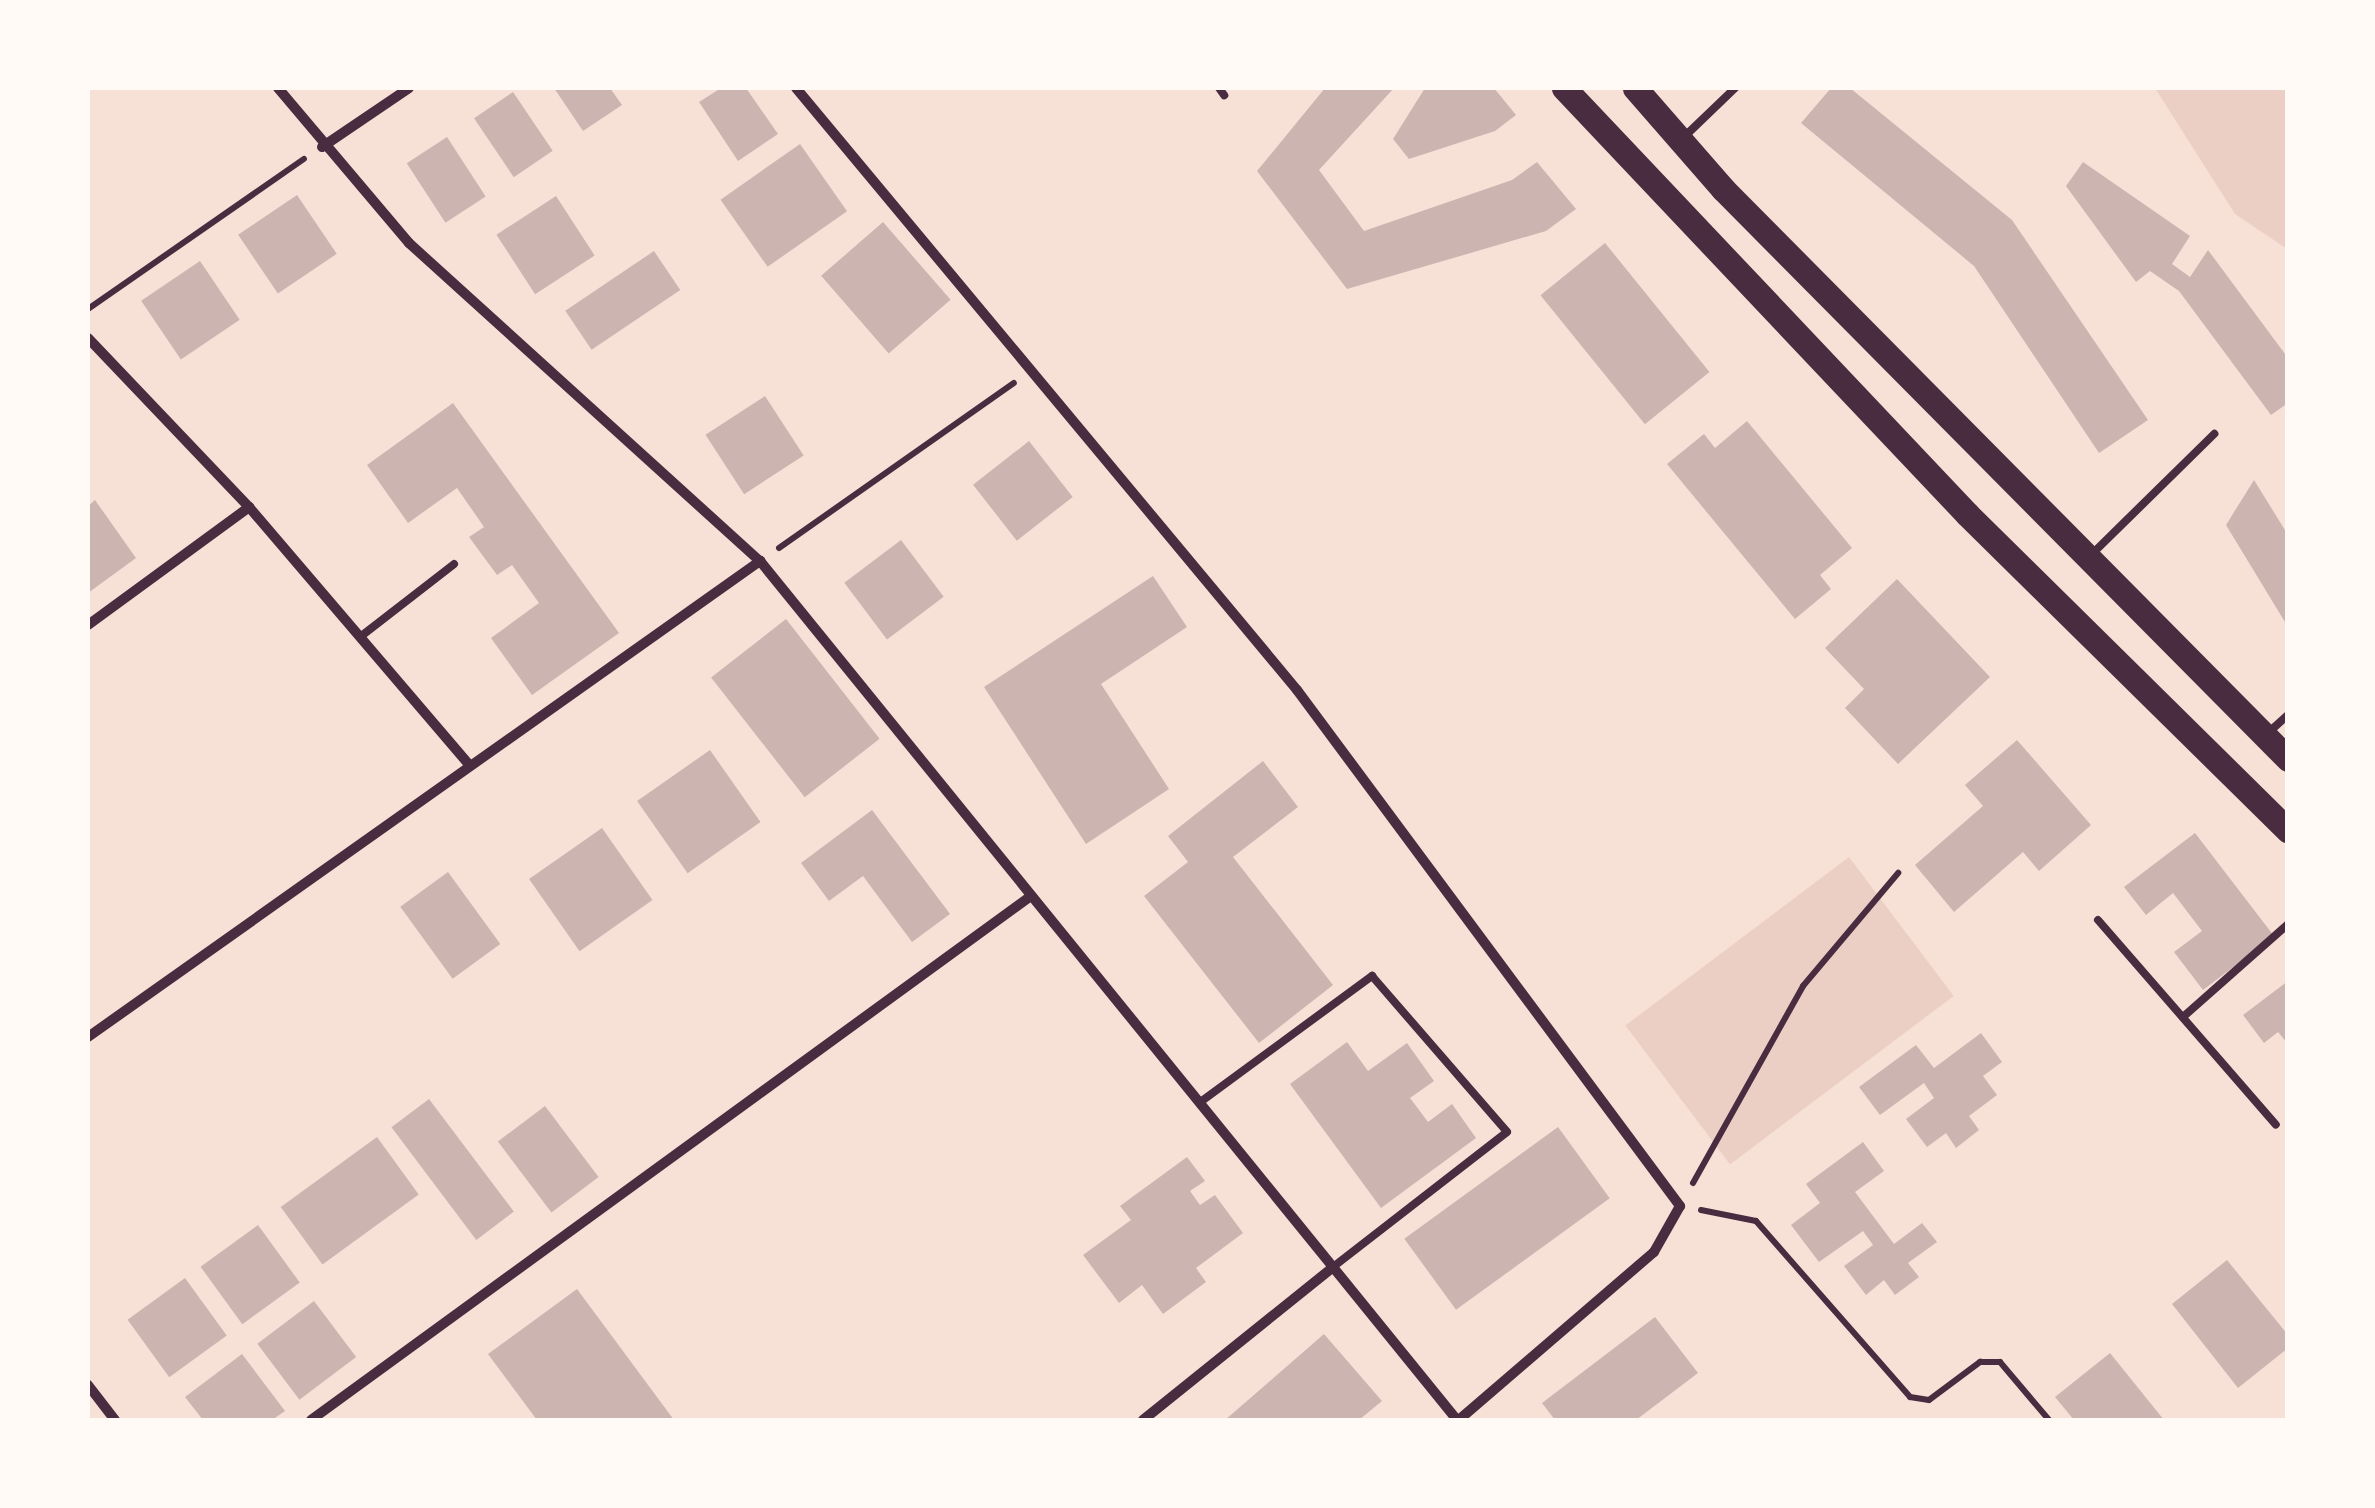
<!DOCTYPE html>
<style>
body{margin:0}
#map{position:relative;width:2375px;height:1508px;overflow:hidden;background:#f7e1d7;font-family:Poppins,sans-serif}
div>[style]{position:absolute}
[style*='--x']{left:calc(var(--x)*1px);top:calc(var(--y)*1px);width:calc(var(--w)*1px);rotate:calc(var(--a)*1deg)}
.green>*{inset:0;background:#ebcfc5;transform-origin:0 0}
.building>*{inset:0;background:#ccb4b1;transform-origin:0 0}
.path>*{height:6px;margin:-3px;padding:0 3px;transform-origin:3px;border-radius:3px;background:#4a2c40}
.service>*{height:8px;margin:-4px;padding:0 4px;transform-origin:4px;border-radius:4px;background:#4a2c40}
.minor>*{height:10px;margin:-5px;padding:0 5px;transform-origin:5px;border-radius:5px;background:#4a2c40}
.primary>*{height:25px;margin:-12.5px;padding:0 12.5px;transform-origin:12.5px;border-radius:12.5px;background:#4a2c40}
span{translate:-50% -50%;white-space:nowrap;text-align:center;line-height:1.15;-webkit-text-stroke:10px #fffaf5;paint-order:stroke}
.frame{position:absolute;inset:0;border:90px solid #fffaf5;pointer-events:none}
</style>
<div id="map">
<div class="green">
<div style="clip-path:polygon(2155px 88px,2287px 88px,2287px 249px,2235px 214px)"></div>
<div style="left:1849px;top:857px;width:174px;height:280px;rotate:53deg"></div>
</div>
<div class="building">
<div style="clip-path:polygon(554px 88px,610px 88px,622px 105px,583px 131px)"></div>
<div style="clip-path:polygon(721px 88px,746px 88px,778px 134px,738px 161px,699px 102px)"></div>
<div style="clip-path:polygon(1325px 88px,1394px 88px,1319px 170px,1364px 231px,1512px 180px,1537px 162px,1576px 209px,1546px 231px,1347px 289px,1257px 171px)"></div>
<div style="clip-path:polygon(1425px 88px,1494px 88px,1516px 115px,1495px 131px,1409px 159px,1393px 139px)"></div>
<div style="clip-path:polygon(1831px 88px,1850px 88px,2012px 220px,2148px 420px,2099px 453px,1974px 266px,1801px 123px)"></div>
<div style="left:513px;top:92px;width:71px;height:47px;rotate:56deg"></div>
<div style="left:447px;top:137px;width:71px;height:48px;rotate:57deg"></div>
<div style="left:800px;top:144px;width:82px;height:97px;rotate:55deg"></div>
<div style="clip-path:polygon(2083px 162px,2190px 236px,2172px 264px,2190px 277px,2208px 250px,2288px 358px,2288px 403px,2271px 415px,2179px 291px,2150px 271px,2136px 282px,2066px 186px)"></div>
<div style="left:297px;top:195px;width:71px;height:71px;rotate:56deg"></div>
<div style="left:556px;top:196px;width:71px;height:71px;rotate:57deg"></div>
<div style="left:883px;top:222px;width:103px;height:82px;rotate:49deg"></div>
<div style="left:1605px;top:243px;width:166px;height:83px;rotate:51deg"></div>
<div style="left:654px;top:251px;width:47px;height:107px;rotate:56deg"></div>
<div style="left:200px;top:261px;width:71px;height:71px;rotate:56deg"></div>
<div style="left:765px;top:396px;width:71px;height:71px;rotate:57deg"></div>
<div style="clip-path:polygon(453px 403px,619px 633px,532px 695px,491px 638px,539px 603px,512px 565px,497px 575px,469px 537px,484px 527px,457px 488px,408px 523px,367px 465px)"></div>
<div style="clip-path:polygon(1747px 421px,1852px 548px,1820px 575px,1831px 589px,1795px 619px,1667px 464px,1704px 434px,1715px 448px)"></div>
<div style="left:1029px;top:441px;width:71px;height:71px;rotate:52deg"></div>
<div style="clip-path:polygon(2254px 480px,2288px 535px,2288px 627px,2226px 525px)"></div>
<div style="clip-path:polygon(95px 500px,136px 558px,88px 593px,88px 506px)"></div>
<div style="left:901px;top:540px;width:71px;height:71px;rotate:53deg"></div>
<div style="clip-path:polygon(1153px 576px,1187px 627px,1101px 684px,1169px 789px,1086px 844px,984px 687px)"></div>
<div style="clip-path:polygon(1897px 579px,1990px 677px,1898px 764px,1845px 708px,1864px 689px,1825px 648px)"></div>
<div style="left:786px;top:619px;width:152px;height:95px;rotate:52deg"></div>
<div style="clip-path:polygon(2017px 740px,2091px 825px,2039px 871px,2023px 852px,1954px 912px,1915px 865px,1983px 806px,1965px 785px)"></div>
<div style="left:710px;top:750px;width:88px;height:89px;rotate:55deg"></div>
<div style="clip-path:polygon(1263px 761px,1298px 807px,1233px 857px,1333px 985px,1259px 1043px,1144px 896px,1188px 862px,1168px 836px)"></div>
<div style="clip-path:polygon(872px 810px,950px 914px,912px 942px,863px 876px,829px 901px,801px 863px)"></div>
<div style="left:602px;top:828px;width:88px;height:89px;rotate:55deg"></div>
<div style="clip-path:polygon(2195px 833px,2274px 936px,2203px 990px,2174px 952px,2202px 931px,2173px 893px,2146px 915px,2124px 887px)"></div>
<div style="left:448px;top:872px;width:89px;height:59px;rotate:54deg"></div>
<div style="clip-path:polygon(2288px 981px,2288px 1044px,2278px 1032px,2264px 1043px,2243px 1015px)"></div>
<div style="clip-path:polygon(1981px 1033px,2002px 1062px,1983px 1076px,1997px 1095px,1969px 1116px,1979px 1130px,1956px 1148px,1946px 1133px,1927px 1147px,1906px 1119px,1934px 1098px,1924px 1083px,1880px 1115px,1859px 1087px,1916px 1045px,1934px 1068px)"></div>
<div style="clip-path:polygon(1347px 1042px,1368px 1071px,1407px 1043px,1434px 1081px,1410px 1098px,1428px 1122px,1452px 1104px,1476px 1138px,1381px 1208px,1290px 1084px)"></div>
<div style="left:429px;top:1099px;width:141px;height:47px;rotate:53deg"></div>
<div style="left:545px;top:1106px;width:89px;height:59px;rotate:53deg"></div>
<div style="left:1558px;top:1127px;width:88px;height:190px;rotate:54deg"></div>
<div style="left:377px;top:1137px;width:71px;height:119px;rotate:54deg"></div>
<div style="clip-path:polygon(1863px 1142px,1884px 1171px,1855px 1192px,1894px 1244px,1922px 1223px,1937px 1242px,1908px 1263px,1919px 1277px,1895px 1295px,1884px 1280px,1866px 1295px,1844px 1266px,1873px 1245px,1863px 1231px,1819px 1262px,1791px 1225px,1820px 1203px,1806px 1184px)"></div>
<div style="clip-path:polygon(1187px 1157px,1205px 1181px,1190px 1191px,1200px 1205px,1215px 1195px,1243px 1233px,1196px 1268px,1206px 1282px,1163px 1314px,1142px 1285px,1119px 1303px,1083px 1255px,1131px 1220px,1120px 1206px)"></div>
<div style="left:258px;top:1225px;width:71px;height:71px;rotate:54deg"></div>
<div style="clip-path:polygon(2227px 1260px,2288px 1335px,2288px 1348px,2238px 1388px,2172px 1304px)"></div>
<div style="left:185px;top:1278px;width:71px;height:71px;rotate:54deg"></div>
<div style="clip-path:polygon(577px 1289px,674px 1420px,537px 1420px,488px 1354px)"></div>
<div style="left:314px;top:1301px;width:70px;height:71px;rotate:53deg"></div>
<div style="clip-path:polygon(1655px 1317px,1698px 1373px,1636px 1420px,1555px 1420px,1542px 1403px)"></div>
<div style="clip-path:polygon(1324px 1334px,1382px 1401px,1359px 1420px,1225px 1420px)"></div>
<div style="clip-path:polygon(2110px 1353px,2164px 1420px,2074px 1420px,2055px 1397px)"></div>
<div style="clip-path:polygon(242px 1354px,285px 1411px,272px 1420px,203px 1420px,185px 1397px)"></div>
</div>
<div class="path">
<div style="--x:88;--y:309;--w:263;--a:-34.8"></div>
<div style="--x:779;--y:548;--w:287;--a:-35.1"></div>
<div style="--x:1693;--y:1183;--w:226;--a:-60.8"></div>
<div style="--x:1803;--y:986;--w:148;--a:-49.9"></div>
<div style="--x:1701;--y:1210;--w:56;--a:11.3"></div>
<div style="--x:1756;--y:1221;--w:234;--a:48.8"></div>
<div style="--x:1910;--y:1397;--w:19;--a:9"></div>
<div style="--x:1929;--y:1400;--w:64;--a:-36.7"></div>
<div style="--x:1980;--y:1362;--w:20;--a:0"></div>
<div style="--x:2000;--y:1362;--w:76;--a:49.8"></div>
</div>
<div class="service">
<div style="--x:1219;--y:88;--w:9;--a:54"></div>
<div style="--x:1684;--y:137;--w:71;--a:-43.9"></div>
<div style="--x:2091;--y:555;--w:173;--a:-44.5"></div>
<div style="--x:360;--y:637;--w:119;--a:-37.8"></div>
<div style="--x:2269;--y:732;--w:25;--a:-42"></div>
<div style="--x:2098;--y:920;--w:271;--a:49"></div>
<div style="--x:2183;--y:1017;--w:140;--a:-41.5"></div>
<div style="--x:1199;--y:1103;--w:215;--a:-36.3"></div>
<div style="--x:1372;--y:976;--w:206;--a:49.1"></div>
<div style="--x:1507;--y:1132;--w:220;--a:142.2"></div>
</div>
<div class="minor">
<div style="--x:278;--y:88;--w:203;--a:49.8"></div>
<div style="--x:409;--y:243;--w:474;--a:42.2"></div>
<div style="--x:760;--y:561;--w:1106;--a:50.94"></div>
<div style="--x:796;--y:88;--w:783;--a:50.23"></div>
<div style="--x:1297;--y:690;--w:643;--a:53.42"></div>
<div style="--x:1680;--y:1206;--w:53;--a:119.5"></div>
<div style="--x:1654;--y:1252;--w:257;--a:139.3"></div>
<div style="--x:322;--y:147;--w:105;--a:-34.1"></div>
<div style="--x:88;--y:338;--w:233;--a:46.4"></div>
<div style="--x:249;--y:507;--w:340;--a:49.5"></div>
<div style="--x:88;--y:625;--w:200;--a:-36.2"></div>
<div style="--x:88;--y:1037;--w:824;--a:-35.31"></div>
<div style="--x:88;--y:1385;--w:44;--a:52.4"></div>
<div style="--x:311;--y:1420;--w:890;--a:-36.05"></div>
<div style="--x:1143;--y:1420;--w:244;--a:-38.8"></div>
</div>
<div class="primary">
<div style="--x:1564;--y:88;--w:586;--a:46.59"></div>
<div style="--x:1967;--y:514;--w:451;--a:44.6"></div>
<div style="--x:1635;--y:88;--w:134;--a:48.9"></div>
<div style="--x:1723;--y:189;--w:803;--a:45.25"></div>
</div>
<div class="frame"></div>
</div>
